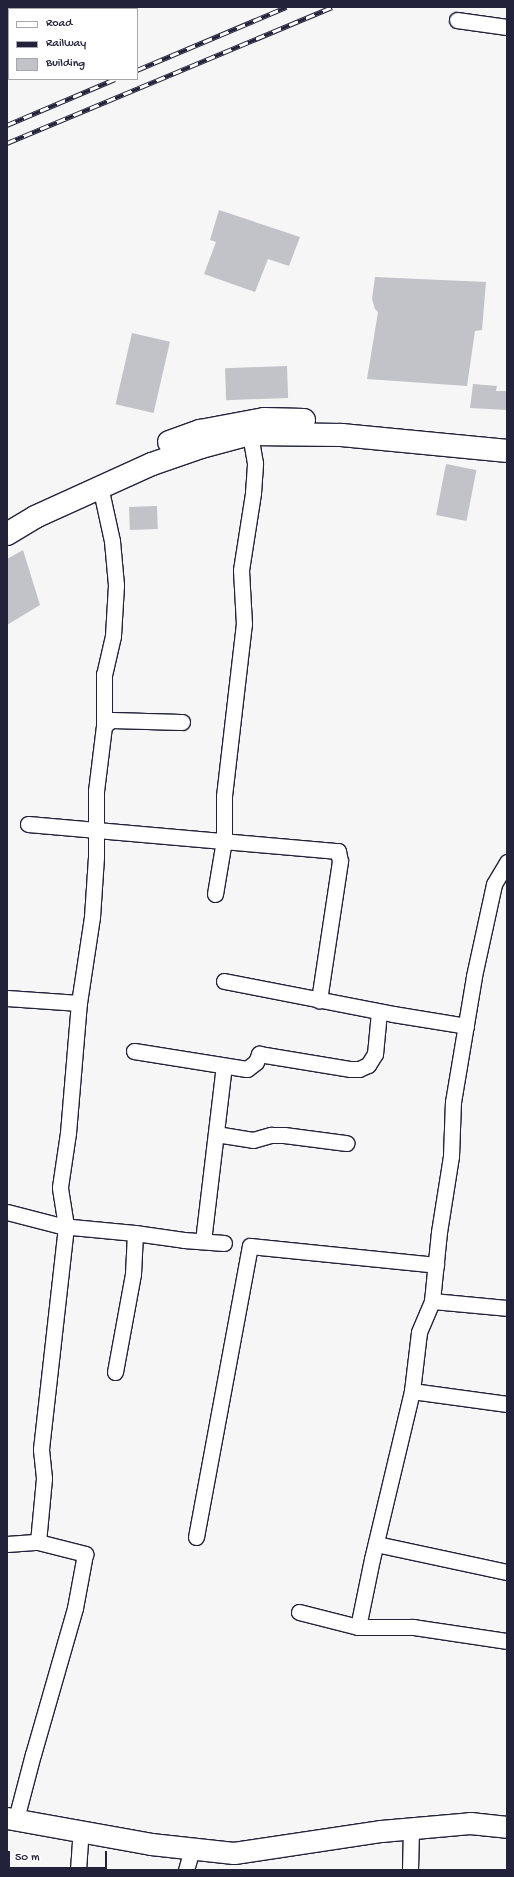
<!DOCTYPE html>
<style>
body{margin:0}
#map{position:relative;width:514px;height:1877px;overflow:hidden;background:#f6f6f7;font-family:"Gochi Hand",sans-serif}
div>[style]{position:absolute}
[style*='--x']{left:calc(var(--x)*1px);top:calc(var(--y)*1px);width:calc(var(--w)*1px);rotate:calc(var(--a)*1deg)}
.building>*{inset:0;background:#c2c2c9;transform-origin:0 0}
.roads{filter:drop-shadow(1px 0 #22223b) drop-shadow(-1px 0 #22223b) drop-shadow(0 1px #22223b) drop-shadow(0 -1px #22223b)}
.street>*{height:15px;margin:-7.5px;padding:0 7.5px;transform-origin:7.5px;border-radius:7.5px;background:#fff}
.secondary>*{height:21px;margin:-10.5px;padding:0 10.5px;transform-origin:10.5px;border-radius:10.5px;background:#fff}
.primary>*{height:22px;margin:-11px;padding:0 11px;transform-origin:11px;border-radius:11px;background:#fff}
.rail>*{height:4.5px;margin-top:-2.25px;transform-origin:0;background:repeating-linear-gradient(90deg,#fff 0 9px,#22223b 0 18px);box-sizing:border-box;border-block:1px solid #22223b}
span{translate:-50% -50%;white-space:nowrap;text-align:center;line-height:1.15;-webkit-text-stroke:3px #fff;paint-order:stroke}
.frame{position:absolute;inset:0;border:8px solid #22223b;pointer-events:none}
.legend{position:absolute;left:8px;top:8px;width:130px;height:72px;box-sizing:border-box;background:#fff;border:1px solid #a7a7b1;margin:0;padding:5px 7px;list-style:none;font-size:12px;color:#22223b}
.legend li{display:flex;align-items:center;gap:8px;height:20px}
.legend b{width:20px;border:1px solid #a7a7b1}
.scale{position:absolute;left:8px;top:1851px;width:99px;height:18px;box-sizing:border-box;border:2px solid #22223b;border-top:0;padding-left:5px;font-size:12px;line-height:14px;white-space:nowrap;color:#22223b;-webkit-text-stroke:3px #fff;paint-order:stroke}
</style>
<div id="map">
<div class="building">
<div style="clip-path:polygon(219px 210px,300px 237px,289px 266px,268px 259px,255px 292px,204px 274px,216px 242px,210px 240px)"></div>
<div style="clip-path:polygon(375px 277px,486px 282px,482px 330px,475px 331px,467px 386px,367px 379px,378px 312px,375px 309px,372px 299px)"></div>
<div style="left:132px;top:333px;width:39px;height:73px;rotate:13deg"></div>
<div style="left:287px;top:366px;width:32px;height:62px;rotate:88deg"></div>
<div style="clip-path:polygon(473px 384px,497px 386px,496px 391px,507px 391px,507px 410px,470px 408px)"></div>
<div style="left:446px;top:464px;width:31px;height:52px;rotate:11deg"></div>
<div style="left:157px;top:506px;width:23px;height:28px;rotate:88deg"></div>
<div style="clip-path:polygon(23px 550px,40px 605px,7px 625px,7px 559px)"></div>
</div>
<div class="roads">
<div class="street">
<div style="--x:457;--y:20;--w:50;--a:8"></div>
<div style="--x:100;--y:486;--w:56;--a:77.7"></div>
<div style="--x:112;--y:541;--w:44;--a:84.8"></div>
<div style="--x:116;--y:585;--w:51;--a:93.4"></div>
<div style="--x:113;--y:636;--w:39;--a:103"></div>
<div style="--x:104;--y:674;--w:52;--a:90"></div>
<div style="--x:28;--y:824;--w:311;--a:5"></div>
<div style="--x:338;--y:851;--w:10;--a:79"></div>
<div style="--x:340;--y:861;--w:141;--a:98.6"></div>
<div style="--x:215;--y:894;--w:55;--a:-80.5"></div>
<div style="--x:224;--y:840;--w:44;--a:-90"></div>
<div style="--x:224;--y:796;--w:173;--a:-83.4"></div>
<div style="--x:244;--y:624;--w:54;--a:-93.2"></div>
<div style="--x:241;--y:570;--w:78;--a:-81.1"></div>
<div style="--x:253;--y:493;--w:30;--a:-86"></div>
<div style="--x:255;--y:463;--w:29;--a:-100"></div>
<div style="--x:224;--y:981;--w:172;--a:11"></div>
<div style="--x:393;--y:1014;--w:74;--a:9.3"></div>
<div style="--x:7;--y:998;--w:72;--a:4"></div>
<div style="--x:134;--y:1051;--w:114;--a:9.1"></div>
<div style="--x:247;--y:1069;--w:11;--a:-38"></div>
<div style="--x:256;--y:1062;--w:9;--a:-69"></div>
<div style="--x:259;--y:1054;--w:93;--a:9.3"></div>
<div style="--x:351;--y:1069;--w:8;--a:0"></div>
<div style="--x:359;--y:1069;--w:10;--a:-24"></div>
<div style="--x:368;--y:1065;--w:13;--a:-58"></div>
<div style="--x:375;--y:1054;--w:42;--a:-84.6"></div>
<div style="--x:216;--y:1134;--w:37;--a:9"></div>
<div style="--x:253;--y:1140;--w:19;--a:-16"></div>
<div style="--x:271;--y:1135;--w:13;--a:0"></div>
<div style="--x:284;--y:1135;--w:63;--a:7.4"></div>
<div style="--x:7;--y:1212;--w:56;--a:14.5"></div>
<div style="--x:61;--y:1226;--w:74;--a:5.4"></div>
<div style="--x:135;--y:1233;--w:49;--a:8.1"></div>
<div style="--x:184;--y:1240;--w:40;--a:4.3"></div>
<div style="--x:203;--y:1241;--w:176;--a:-83.2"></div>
<div style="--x:432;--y:1301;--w:69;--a:-84.2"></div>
<div style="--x:439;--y:1232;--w:77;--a:-81"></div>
<div style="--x:451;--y:1156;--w:54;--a:-87.9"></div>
<div style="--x:453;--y:1102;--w:128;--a:-80.5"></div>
<div style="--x:474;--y:976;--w:94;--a:-77.7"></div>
<div style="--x:494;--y:884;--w:26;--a:-59"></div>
<div style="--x:115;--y:1372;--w:100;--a:-79.6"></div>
<div style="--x:133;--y:1274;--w:41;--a:-87.2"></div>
<div style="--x:412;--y:1391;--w:96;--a:7.8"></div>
<div style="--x:196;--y:1537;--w:296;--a:-79.5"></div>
<div style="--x:250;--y:1246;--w:187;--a:5.8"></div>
<div style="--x:38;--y:1542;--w:64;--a:-84.6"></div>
<div style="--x:44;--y:1478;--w:29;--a:-96"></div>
<div style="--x:41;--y:1449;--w:224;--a:-83.6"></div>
<div style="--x:66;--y:1226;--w:39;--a:-99"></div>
<div style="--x:60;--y:1187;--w:55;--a:-81.6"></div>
<div style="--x:68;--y:1133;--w:130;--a:-85.2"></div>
<div style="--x:79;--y:1003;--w:87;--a:-81.4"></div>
<div style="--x:92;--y:917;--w:60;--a:-86.2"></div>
<div style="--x:96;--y:857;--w:66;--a:-90"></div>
<div style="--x:96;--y:791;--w:65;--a:-83"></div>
<div style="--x:104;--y:726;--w:9;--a:-41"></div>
<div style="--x:111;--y:720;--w:71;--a:1.6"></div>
<div style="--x:7;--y:1544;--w:31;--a:-4"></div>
<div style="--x:38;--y:1542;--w:49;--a:14.3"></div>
<div style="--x:85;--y:1554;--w:55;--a:100.5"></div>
<div style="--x:75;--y:1608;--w:152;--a:106"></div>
<div style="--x:33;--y:1754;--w:67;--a:104.7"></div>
<div style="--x:376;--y:1544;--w:134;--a:12.1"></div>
<div style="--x:299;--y:1612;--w:61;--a:14.3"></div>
<div style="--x:358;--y:1627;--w:69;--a:-78.4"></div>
<div style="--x:372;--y:1559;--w:173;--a:-76.6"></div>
<div style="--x:412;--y:1391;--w:59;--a:-83.2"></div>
<div style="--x:419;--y:1332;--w:34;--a:-67"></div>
<div style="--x:432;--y:1301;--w:75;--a:5.3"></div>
<div style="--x:358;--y:1627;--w:55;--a:0"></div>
<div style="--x:413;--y:1627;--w:95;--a:8.5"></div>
<div style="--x:78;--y:1870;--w:39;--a:-86"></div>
<div style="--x:186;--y:1870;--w:22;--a:-74"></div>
<div style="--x:410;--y:1870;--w:42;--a:-88.6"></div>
</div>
<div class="secondary">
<div style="--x:7;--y:1818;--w:146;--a:10.2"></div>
<div style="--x:151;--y:1844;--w:83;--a:6.2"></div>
<div style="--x:234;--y:1853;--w:149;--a:-8.5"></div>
<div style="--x:381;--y:1831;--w:89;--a:-5.1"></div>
<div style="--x:470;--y:1823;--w:37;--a:6"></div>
</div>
<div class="primary">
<div style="--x:169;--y:442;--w:33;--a:-20"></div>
<div style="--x:200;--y:431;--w:65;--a:-10.6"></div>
<div style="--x:264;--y:419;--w:40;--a:1.4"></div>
<div style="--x:7;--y:534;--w:33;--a:-31"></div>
<div style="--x:35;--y:517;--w:128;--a:-24.4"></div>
<div style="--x:152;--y:464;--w:52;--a:-19.1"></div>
<div style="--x:201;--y:447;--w:51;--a:-14.9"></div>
<div style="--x:250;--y:434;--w:92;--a:0.6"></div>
<div style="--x:342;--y:435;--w:166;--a:5.5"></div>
</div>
</div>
<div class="rail">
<div style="--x:137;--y:70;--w:162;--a:-22.9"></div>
<div style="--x:7;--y:125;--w:117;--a:-23.1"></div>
<div style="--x:7;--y:143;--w:352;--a:-22.7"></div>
</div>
<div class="frame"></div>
<ul class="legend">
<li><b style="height:5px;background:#fff"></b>Road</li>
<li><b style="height:5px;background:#22223b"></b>Railway</li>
<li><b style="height:11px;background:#c2c2c9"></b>Building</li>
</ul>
<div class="scale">50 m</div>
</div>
